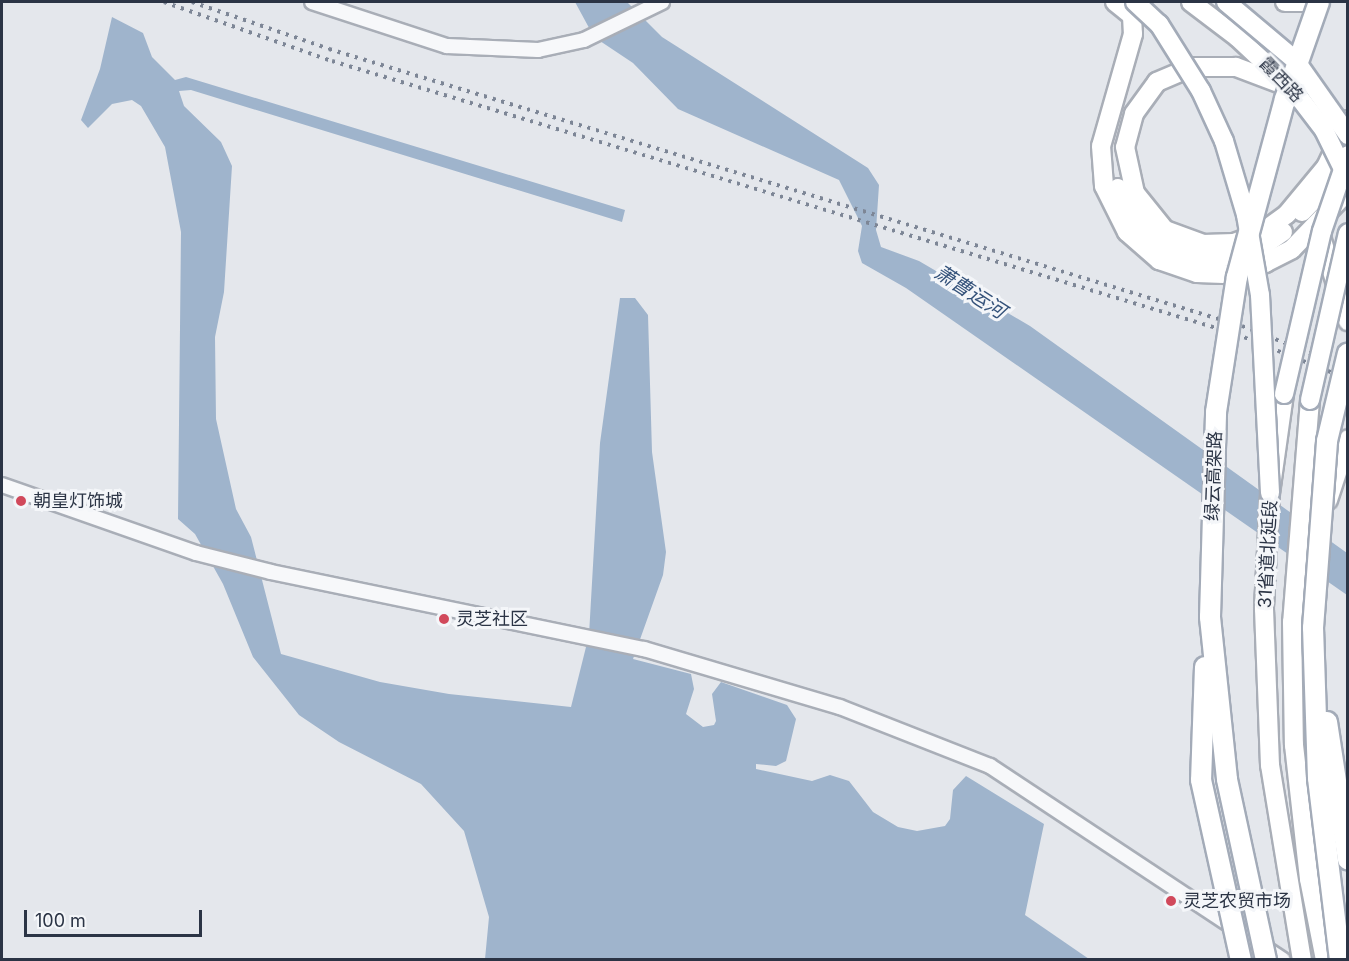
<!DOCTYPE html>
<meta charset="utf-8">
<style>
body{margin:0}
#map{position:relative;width:1349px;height:961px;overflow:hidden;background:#e4e7ec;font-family:Inter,"Noto Sans SC",sans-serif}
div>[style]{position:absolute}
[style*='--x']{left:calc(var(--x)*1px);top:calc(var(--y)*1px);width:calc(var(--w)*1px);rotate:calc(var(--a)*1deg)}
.water>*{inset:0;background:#9fb4cc}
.roads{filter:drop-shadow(2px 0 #a9aeb7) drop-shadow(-2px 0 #a9aeb7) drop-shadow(0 2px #a9aeb7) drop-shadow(0 -2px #a9aeb7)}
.minor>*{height:14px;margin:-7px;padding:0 7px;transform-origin:7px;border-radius:7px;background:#f7f8fa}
.major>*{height:18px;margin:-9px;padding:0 9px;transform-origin:9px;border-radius:9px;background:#fff}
.rail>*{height:4px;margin-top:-2px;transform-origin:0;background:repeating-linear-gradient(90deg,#7d8696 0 3px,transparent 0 9px)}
.bridges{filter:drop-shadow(2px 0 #a3abb8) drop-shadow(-2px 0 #a3abb8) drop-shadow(0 2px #a3abb8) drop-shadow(0 -2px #a3abb8)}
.major-bridge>*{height:18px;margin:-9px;padding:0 9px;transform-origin:9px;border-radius:9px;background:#fff}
.highway-bridge>*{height:20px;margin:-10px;padding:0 10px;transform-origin:10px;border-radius:10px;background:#fff}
.dots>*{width:16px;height:16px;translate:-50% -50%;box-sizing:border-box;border:3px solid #f4f6f9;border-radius:50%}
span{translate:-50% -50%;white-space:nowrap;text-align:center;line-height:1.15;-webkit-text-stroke:6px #f4f6f9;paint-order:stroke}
.street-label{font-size:18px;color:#2b3445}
.poi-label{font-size:18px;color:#2b3445}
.left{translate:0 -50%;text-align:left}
.water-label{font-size:20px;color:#34527a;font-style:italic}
.frame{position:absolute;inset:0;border:3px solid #2b3445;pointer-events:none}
.scale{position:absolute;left:24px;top:910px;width:178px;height:27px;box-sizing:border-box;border:3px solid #2b3445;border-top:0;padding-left:8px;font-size:18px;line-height:21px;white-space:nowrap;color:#2b3445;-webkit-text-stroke:4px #f4f6f9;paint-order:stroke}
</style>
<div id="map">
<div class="water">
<div style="clip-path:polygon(575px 2px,627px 2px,662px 37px,868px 168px,879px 185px,876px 230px,881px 247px,919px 261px,1030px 326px,1347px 553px,1347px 595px,906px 288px,862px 263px,858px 251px,862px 226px,839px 180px,678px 109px,633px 63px,594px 37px)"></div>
<div style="clip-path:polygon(112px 17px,143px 33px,152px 57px,175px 80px,186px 77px,625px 210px,622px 222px,191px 90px,179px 91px,184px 106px,221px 142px,232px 166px,224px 292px,215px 337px,216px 419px,236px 509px,251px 537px,281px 654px,380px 682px,449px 694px,571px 707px,589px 635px,600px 443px,620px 298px,635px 298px,648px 315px,652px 452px,666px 552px,663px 575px,633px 659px,691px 674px,694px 689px,686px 714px,703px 727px,714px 725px,716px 721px,712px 694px,721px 682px,787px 705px,796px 719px,786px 761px,776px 766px,756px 764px,756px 769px,812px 781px,830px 775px,849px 781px,873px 812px,898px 827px,917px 831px,945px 826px,950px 819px,953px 790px,966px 776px,1044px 824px,1025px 915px,1089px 959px,485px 959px,489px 917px,464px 831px,421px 784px,339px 742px,299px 715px,253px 657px,223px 584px,195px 534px,178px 519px,181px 232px,165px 147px,141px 106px,132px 100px,112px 104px,88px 128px,81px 120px,100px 69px)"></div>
</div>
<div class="roads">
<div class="minor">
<div style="--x:312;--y:2;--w:142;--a:18.1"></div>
<div style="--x:447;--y:46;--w:91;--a:2.5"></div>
<div style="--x:538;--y:50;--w:47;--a:-12.3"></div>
<div style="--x:584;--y:40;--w:87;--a:-26"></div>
<div style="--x:2;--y:485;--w:206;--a:19.3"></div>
<div style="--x:196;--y:553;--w:77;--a:14.2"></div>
<div style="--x:271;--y:572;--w:381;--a:11.7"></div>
<div style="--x:644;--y:649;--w:204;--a:16.5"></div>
<div style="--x:840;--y:707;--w:161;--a:21.5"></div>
<div style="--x:990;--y:766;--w:351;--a:33.5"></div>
</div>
<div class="major">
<div style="--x:1115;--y:2;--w:22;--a:39"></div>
<div style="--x:1132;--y:16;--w:18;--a:87"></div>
<div style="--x:1133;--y:34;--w:116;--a:105.9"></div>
<div style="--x:1101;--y:146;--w:40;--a:85.7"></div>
<div style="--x:1104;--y:186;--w:51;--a:63.4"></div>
<div style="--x:1127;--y:232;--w:43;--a:41.2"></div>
<div style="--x:1159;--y:260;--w:40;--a:18.9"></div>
<div style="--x:1197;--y:273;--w:33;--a:2"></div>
<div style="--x:1230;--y:274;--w:37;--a:-17"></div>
<div style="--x:1265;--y:263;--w:30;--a:-27"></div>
<div style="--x:1292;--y:249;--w:81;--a:-46"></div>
<div style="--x:1191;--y:2;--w:58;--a:37.3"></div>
<div style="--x:1237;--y:37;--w:60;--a:43"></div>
<div style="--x:1285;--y:2;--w:35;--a:0"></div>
<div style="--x:1292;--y:88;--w:60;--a:-159.4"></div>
<div style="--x:1236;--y:67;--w:44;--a:180"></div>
<div style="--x:1192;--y:67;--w:38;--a:157"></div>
<div style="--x:1157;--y:82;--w:39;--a:126"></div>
<div style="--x:1134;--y:114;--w:34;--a:105"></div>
<div style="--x:1125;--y:147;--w:47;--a:77.7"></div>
<div style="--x:1135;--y:193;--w:48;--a:51"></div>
<div style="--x:1165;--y:230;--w:40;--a:20.2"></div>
<div style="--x:1203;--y:244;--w:31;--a:-2"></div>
<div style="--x:1234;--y:243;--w:29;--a:-20"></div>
<div style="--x:1261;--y:233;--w:32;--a:-36"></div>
<div style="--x:1287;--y:214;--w:61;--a:-50.3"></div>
<div style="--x:1326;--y:167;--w:52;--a:-64.9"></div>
<div style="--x:1118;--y:188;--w:41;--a:57.8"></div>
<div style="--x:1140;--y:223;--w:35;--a:40"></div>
<div style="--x:1167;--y:246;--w:35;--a:18"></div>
<div style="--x:1200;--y:257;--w:28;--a:-2"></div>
<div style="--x:1228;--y:256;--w:33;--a:-14"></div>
<div style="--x:1260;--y:248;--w:28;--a:-35"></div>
<div style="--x:1302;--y:212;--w:62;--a:-46.3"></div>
<div style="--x:1319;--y:231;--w:95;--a:72.1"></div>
<div style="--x:1284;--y:394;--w:100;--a:98"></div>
<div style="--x:1270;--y:493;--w:116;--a:93"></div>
<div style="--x:1264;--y:609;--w:156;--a:87.8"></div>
<div style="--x:1270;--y:765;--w:198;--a:80.7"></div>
<div style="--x:1310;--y:400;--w:223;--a:94.6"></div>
<div style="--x:1292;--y:622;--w:123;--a:89.1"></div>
<div style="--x:1294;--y:745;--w:135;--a:83.6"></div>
<div style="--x:1309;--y:879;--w:83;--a:78.8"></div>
<div style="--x:1328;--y:500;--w:64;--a:-71.8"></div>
</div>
</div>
<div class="rail">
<div style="--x:164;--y:2;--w:178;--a:19.4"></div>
<div style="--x:332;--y:61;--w:944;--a:16.8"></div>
<div style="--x:1236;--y:334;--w:121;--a:21.9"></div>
<div style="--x:192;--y:2;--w:145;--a:18.9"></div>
<div style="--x:329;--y:49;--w:954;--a:16.88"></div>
<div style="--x:1242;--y:326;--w:114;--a:21.6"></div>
</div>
<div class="bridges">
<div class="major-bridge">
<div style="--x:1135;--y:2;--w:33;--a:43"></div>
<div style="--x:1159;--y:24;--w:79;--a:57.9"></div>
<div style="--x:1201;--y:91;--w:55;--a:65.3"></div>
<div style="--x:1224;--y:141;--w:77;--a:73.4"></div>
<div style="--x:1246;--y:215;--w:81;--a:80.1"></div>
<div style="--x:1260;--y:295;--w:198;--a:87.1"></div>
<div style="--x:1226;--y:2;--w:90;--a:40"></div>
<div style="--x:1295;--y:60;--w:92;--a:54.8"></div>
<div style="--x:1292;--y:88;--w:53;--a:52.7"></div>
<div style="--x:1324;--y:130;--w:48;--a:64"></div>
<div style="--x:1284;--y:394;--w:167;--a:-76.9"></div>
<div style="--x:1322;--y:231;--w:80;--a:-71.1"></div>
<div style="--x:1310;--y:400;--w:171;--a:-77.2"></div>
</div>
<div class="highway-bridge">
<div style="--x:1205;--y:667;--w:113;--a:92"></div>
<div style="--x:1201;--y:780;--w:184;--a:77.5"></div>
<div style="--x:1327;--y:722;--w:139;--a:81.3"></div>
<div style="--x:1266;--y:960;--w:185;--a:-102.2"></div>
<div style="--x:1227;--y:779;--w:163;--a:-96"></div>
<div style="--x:1210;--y:617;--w:205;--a:-88.3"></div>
<div style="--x:1216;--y:412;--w:137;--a:-81.2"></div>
<div style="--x:1237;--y:277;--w:184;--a:-74.9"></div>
<div style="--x:1285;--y:99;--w:103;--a:-70.7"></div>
<div style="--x:1340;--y:960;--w:183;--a:-96.9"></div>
<div style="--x:1318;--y:778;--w:150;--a:-91.9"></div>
<div style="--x:1313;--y:628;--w:188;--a:-85.7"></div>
<div style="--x:1327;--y:441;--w:90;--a:-76.6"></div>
</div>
</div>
<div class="dots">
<div style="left:21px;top:501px;background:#d1495b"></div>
<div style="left:444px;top:619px;background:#d1495b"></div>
<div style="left:1171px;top:901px;background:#d1495b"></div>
</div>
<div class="street-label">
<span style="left:1281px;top:80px;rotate:46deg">霞西路</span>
<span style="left:1214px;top:476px;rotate:-88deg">绿云高架路</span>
<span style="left:1268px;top:554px;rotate:-87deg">31省道北延段</span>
</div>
<div class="poi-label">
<span class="left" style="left:33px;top:501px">朝皇灯饰城</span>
<span class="left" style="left:456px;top:619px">灵芝社区</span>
<span class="left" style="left:1183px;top:901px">灵芝农贸市场</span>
</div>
<div class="water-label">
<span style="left:970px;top:292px;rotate:33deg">萧曹运河</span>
</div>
<div class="frame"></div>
<div class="scale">100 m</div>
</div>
